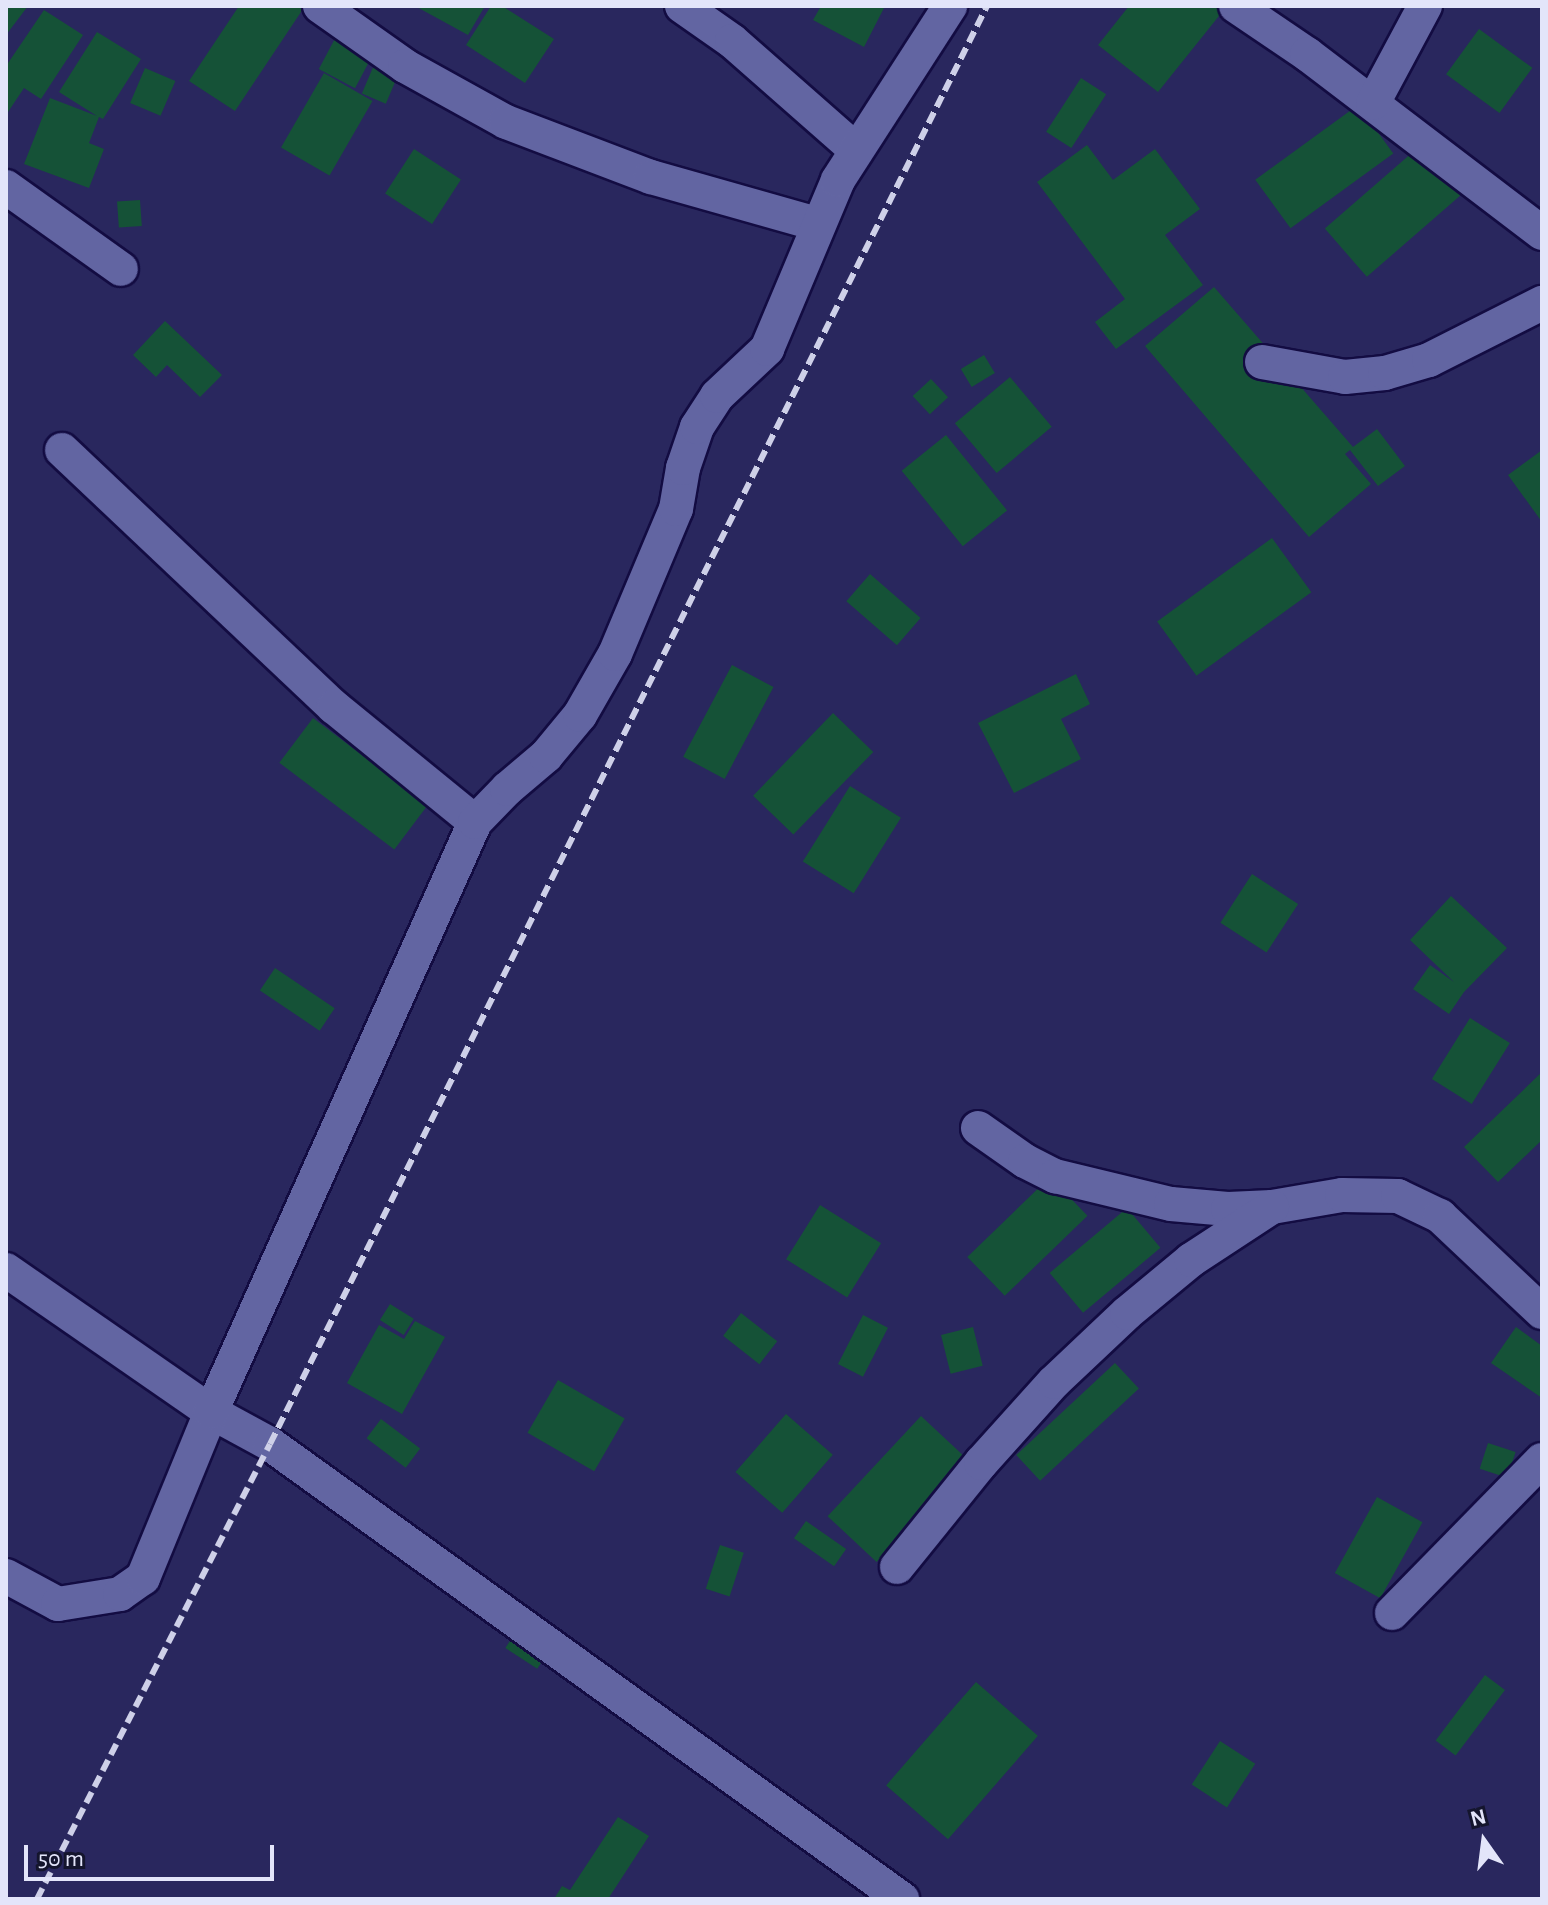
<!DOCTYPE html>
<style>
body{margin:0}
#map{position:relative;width:1548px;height:1905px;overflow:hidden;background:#29275e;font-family:"Alegreya Sans",sans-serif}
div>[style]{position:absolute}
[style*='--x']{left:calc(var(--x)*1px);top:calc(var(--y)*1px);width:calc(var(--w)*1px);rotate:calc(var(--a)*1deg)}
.building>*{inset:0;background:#155237;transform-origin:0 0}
.roads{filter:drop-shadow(2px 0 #130c42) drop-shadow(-2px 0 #130c42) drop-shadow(0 2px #130c42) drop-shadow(0 -2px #130c42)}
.minor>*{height:34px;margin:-17px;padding:0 17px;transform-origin:17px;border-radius:17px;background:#6265a2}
.rail>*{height:6px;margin-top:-3px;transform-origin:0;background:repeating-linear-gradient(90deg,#ced0e8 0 12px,transparent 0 18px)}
span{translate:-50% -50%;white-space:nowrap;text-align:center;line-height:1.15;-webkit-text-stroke:6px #14152d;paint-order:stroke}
.frame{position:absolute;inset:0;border:8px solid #e3e5fa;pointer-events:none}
.north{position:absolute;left:1444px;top:1801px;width:80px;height:80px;-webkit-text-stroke:6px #14152d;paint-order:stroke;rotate:346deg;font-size:22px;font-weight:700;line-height:32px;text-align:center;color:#e3e5fa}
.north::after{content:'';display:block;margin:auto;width:28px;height:36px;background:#e3e5fa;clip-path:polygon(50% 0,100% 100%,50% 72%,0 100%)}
.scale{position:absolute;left:24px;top:1845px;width:250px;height:36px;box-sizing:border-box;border:4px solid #e3e5fa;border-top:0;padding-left:10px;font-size:24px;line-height:28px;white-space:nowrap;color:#e3e5fa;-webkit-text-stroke:6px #14152d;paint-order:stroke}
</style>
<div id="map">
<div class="building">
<div style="clip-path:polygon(6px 6px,28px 6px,6px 35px)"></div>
<div style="clip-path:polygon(239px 6px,305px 6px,235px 111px,189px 81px)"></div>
<div style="clip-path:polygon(415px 6px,485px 6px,468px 35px)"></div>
<div style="clip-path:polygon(491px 6px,502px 6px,554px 39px,525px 83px,466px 45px)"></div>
<div style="clip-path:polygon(821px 6px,885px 6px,864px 47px,813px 20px)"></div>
<div style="clip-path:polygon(1129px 6px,1227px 6px,1158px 92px,1098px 45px)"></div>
<div style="clip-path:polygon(44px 10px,83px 35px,41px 99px,24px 88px,6px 115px,6px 66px)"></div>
<div style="left:1479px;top:29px;width:66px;height:56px;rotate:36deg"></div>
<div style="left:339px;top:31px;width:41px;height:43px;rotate:28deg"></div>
<div style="clip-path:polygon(97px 32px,141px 59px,103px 119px,99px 117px,89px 143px,104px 149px,89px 188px,24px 164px,50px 98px,97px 116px,59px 92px)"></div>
<div style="left:374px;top:65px;width:26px;height:31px;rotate:23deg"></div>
<div style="left:145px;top:68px;width:33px;height:38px;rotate:23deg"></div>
<div style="left:324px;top:73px;width:56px;height:86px;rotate:30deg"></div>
<div style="left:1081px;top:78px;width:30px;height:64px;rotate:33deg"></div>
<div style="left:1358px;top:105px;width:60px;height:127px;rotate:54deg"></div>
<div style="left:1429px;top:138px;width:64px;height:138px;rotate:49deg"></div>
<div style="clip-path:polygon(1087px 145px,1113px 180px,1155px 149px,1200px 209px,1165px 235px,1203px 285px,1116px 349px,1095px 322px,1125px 299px,1037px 182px)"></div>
<div style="left:414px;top:149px;width:56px;height:53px;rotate:33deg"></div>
<div style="left:140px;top:200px;width:26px;height:23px;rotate:86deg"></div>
<div style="clip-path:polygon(1214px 287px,1353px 447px,1377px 429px,1405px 466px,1378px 486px,1350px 450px,1345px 454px,1371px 484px,1309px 537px,1145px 346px)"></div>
<div style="clip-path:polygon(165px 321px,222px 375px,200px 397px,167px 365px,156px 377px,133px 355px)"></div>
<div style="left:984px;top:355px;width:21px;height:27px;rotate:59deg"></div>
<div style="left:1010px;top:377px;width:65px;height:72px;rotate:50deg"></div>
<div style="left:931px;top:379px;width:25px;height:25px;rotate:47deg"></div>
<div style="left:946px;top:435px;width:97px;height:57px;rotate:51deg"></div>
<div style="clip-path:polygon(1542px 450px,1542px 522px,1508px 475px)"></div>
<div style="left:1272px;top:538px;width:67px;height:142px;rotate:54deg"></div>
<div style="left:870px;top:574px;width:67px;height:36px;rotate:41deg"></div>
<div style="left:732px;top:665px;width:47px;height:104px;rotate:28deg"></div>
<div style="clip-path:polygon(1076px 674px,1090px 704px,1061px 719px,1081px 759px,1014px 793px,978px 723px)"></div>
<div style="left:833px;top:713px;width:56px;height:115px;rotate:44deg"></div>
<div style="left:313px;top:718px;width:144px;height:56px;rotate:37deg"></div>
<div style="left:850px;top:786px;width:60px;height:89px;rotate:32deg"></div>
<div style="left:1252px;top:874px;width:55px;height:58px;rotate:33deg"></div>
<div style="clip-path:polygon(1451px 896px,1507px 948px,1464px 992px,1449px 1014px,1413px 989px,1430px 965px,1454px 982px,1410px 940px)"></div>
<div style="left:275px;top:968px;width:72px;height:27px;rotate:34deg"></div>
<div style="left:1470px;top:1018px;width:47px;height:72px;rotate:32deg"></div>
<div style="clip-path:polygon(1542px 1072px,1542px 1140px,1498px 1182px,1464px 1147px)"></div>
<div style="left:1050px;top:1177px;width:54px;height:115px;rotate:46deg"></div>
<div style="left:820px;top:1205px;width:72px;height:64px;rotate:32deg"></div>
<div style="left:1127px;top:1208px;width:52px;height:101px;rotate:50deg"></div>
<div style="left:390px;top:1304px;width:28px;height:19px;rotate:32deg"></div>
<div style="left:741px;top:1313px;width:46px;height:29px;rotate:38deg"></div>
<div style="left:863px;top:1315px;width:28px;height:55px;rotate:27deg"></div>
<div style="clip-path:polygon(415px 1321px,445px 1337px,402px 1414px,347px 1383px,379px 1325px,404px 1339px)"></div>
<div style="left:973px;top:1327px;width:40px;height:33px;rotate:76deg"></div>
<div style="clip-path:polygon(1516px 1327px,1542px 1346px,1542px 1398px,1491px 1363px)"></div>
<div style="left:1115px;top:1363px;width:35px;height:135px;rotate:47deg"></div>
<div style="left:558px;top:1380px;width:77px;height:61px;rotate:30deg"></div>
<div style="left:786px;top:1414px;width:62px;height:77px;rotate:41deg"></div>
<div style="left:921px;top:1416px;width:67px;height:137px;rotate:43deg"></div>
<div style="left:381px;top:1419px;width:49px;height:24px;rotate:37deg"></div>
<div style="left:1488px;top:1443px;width:29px;height:27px;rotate:18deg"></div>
<div style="left:1377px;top:1497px;width:52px;height:87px;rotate:29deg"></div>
<div style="left:806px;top:1521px;width:49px;height:21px;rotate:35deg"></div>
<div style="left:720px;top:1545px;width:25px;height:46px;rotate:18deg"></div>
<div style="left:519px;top:1627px;width:38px;height:25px;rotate:33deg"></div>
<div style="left:1485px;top:1675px;width:25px;height:82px;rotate:37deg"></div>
<div style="left:976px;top:1682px;width:82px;height:137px;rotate:41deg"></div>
<div style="left:1220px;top:1741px;width:42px;height:52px;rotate:33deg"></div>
<div style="clip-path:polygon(618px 1817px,649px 1836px,608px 1899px,554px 1899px,562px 1886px,570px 1890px)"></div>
</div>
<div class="roads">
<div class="minor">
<div style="--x:320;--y:6;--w:104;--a:35.2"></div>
<div style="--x:405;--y:66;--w:115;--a:29"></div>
<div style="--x:506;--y:122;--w:155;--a:20.8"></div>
<div style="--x:651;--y:177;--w:173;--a:15.8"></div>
<div style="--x:682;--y:6;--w:61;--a:35"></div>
<div style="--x:732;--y:41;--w:165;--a:41.3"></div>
<div style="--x:1236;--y:6;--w:86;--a:34.1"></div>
<div style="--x:1307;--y:54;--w:295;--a:37.3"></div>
<div style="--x:1373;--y:103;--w:110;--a:-61.8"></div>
<div style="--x:6;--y:187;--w:141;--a:35.5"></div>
<div style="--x:1262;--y:362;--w:84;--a:10.2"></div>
<div style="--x:1345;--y:377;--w:40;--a:-5.7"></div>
<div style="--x:1385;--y:373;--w:46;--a:-16.5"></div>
<div style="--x:1429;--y:360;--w:127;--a:-26.8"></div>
<div style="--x:62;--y:450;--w:374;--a:43.4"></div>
<div style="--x:334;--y:707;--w:182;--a:39.2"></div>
<div style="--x:978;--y:1128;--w:57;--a:35.1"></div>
<div style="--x:1025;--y:1161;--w:34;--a:27"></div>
<div style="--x:1055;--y:1176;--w:119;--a:13.6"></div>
<div style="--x:1171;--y:1204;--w:57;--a:5"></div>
<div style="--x:1228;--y:1209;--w:44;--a:-2.6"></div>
<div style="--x:1272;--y:1207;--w:71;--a:-9.7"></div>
<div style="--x:1342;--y:1195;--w:56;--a:1"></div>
<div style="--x:1398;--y:1196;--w:47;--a:25.5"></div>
<div style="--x:1440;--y:1216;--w:140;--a:43.3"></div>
<div style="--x:6;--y:1270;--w:249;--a:34.7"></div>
<div style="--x:211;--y:1412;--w:67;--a:28.5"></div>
<div style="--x:270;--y:1444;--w:779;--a:35.75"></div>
<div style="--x:897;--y:1567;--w:134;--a:-51.1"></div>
<div style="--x:981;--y:1463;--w:109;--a:-48"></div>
<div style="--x:1054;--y:1382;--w:100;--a:-43.4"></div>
<div style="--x:1127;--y:1313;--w:83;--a:-39.6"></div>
<div style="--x:1191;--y:1260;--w:97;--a:-33.2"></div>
<div style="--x:6;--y:1576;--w:59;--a:28.3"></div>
<div style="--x:58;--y:1604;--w:63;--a:-9.2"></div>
<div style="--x:120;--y:1594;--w:28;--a:-35"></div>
<div style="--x:143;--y:1578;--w:179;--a:-67.7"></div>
<div style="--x:211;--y:1412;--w:646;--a:-65.89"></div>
<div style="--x:475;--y:822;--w:46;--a:-45.9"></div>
<div style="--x:507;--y:789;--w:51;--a:-40.2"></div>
<div style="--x:546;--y:756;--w:53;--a:-50.3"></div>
<div style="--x:580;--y:715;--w:70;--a:-60.2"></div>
<div style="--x:615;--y:654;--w:157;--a:-67.2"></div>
<div style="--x:676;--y:509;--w:42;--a:-80.3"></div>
<div style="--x:683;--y:468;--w:43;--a:-71.1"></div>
<div style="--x:697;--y:427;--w:37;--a:-57"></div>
<div style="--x:717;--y:396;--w:69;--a:-43.2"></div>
<div style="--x:767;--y:349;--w:183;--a:-67.2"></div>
<div style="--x:838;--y:180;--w:207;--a:-57.2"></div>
<div style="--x:1392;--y:1613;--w:214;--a:-45.6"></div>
</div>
</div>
<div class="rail">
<div style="--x:37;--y:1899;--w:511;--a:-62.88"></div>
<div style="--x:270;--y:1444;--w:1607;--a:-63.5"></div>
</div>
<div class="frame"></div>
<div class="north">N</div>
<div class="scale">50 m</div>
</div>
